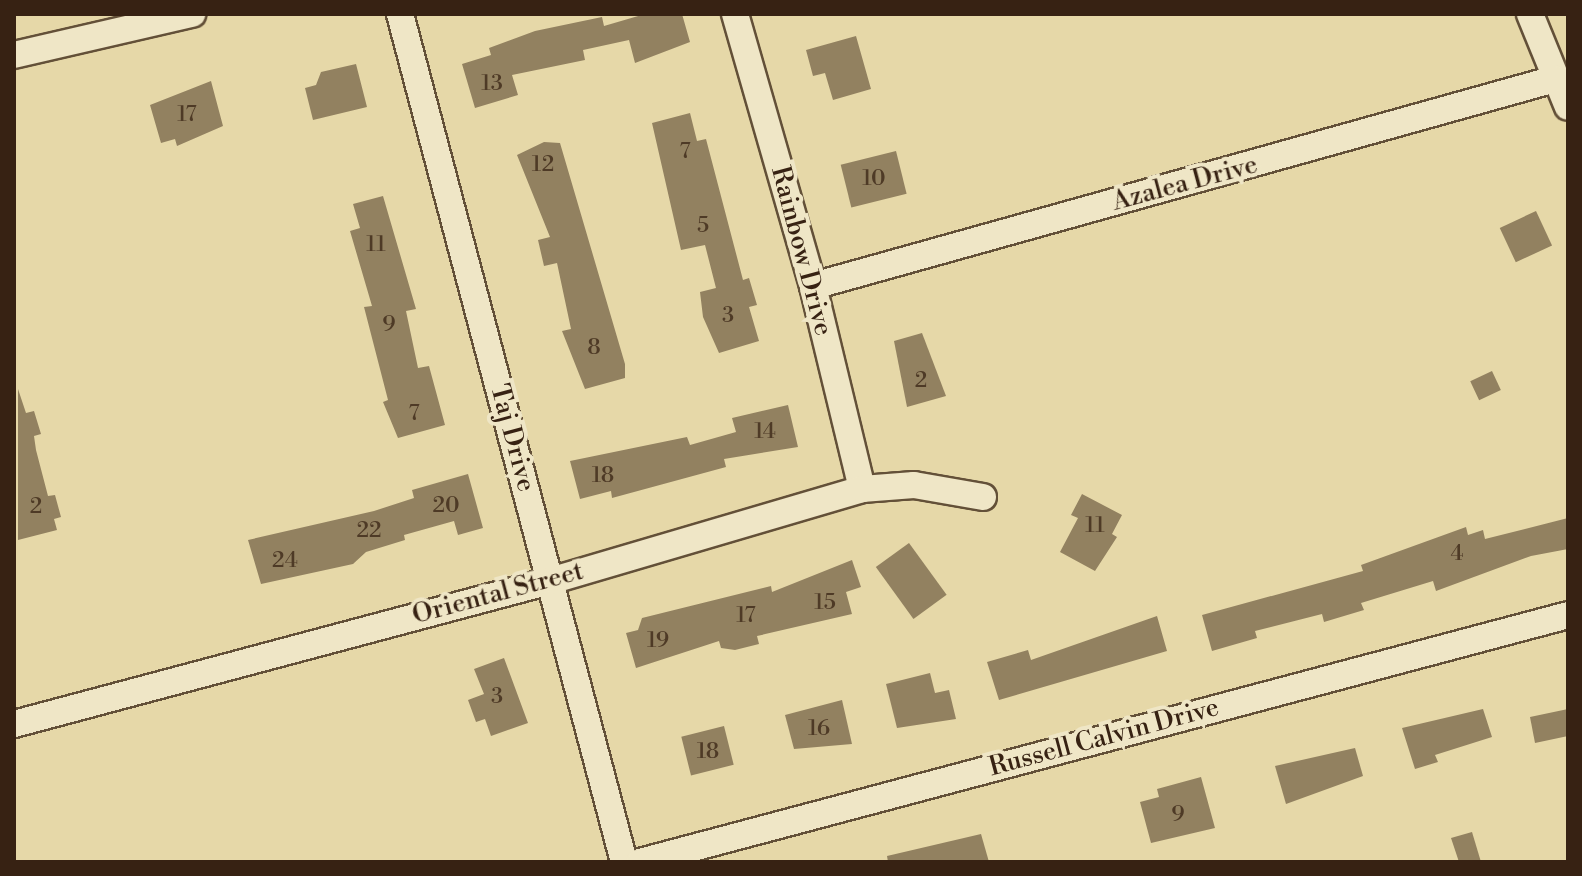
<!DOCTYPE html>
<style>
body{margin:0}
#map{position:relative;width:1582px;height:876px;overflow:hidden;background:#e6d8a8;font-family:"Libre Bodoni",serif}
div>[style]{position:absolute}
[style*='--x']{left:calc(var(--x)*1px);top:calc(var(--y)*1px);width:calc(var(--w)*1px);rotate:calc(var(--a)*1deg)}
.building>*{inset:0;background:#928160;transform-origin:0 0}
.roads{filter:drop-shadow(2px 0 #635038) drop-shadow(-2px 0 #635038) drop-shadow(0 2px #635038) drop-shadow(0 -2px #635038)}
.minor>*{height:26px;margin:-13px;padding:0 13px;transform-origin:13px;border-radius:13px;background:#efe6c6}
span{translate:-50% -50%;white-space:nowrap;text-align:center;line-height:1.15;-webkit-text-stroke:8px #efe6c6;paint-order:stroke}
.number-label{font-size:22px;color:#4e3a26}
.number-label span{-webkit-text-stroke-width:0}
.street-label{font-size:26px;color:#372213}
.frame{position:absolute;inset:0;border:16px solid #372213;pointer-events:none}
</style>
<div id="map">
<div class="building">
<div style="clip-path:polygon(645px 14px,682px 14px,690px 42px,635px 63px,629px 40px,583px 50px,585px 60px,512px 75px,518px 95px,475px 108px,462px 64px,491px 55px,489px 48px,535px 31px,602px 17px,604px 26px)"></div>
<div style="clip-path:polygon(856px 36px,871px 89px,833px 100px,825px 73px,813px 76px,806px 50px)"></div>
<div style="clip-path:polygon(356px 64px,367px 107px,313px 120px,305px 88px,316px 85px,321px 72px)"></div>
<div style="clip-path:polygon(211px 81px,223px 126px,177px 146px,175px 139px,161px 143px,150px 105px)"></div>
<div style="clip-path:polygon(690px 113px,697px 141px,706px 139px,743px 280px,749px 278px,757px 305px,749px 307px,759px 341px,719px 353px,703px 317px,700px 292px,716px 288px,705px 245px,681px 250px,652px 123px)"></div>
<div style="clip-path:polygon(544px 142px,560px 143px,625px 364px,625px 378px,585px 389px,562px 331px,571px 329px,557px 263px,544px 266px,538px 240px,550px 237px,517px 155px)"></div>
<div style="left:896px;top:151px;width:44px;height:57px;rotate:76deg"></div>
<div style="clip-path:polygon(383px 196px,416px 309px,406px 311px,418px 368px,429px 366px,445px 425px,398px 438px,383px 402px,388px 400px,364px 307px,372px 306px,350px 231px,360px 228px,353px 204px)"></div>
<div style="left:1536px;top:211px;width:38px;height:40px;rotate:65deg"></div>
<div style="clip-path:polygon(922px 333px,946px 396px,907px 407px,894px 341px)"></div>
<div style="left:1492px;top:371px;width:21px;height:24px;rotate:65deg"></div>
<div style="clip-path:polygon(18px 389px,26px 413px,34px 411px,41px 434px,34px 436px,36px 450px,48px 496px,55px 495px,61px 517px,54px 519px,57px 530px,18px 540px)"></div>
<div style="clip-path:polygon(788px 405px,798px 447px,724px 459px,726px 467px,612px 498px,611px 491px,580px 499px,570px 461px,687px 437px,690px 445px,736px 432px,732px 418px)"></div>
<div style="clip-path:polygon(468px 474px,483px 528px,458px 535px,454px 521px,404px 535px,405px 540px,366px 552px,353px 564px,261px 584px,248px 540px,374px 511px,414px 498px,412px 490px)"></div>
<div style="clip-path:polygon(1082px 494px,1122px 515px,1112px 534px,1117px 537px,1095px 571px,1060px 552px,1078px 518px,1071px 515px)"></div>
<div style="clip-path:polygon(1568px 518px,1568px 549px,1531px 556px,1436px 591px,1433px 581px,1361px 603px,1364px 610px,1324px 622px,1322px 614px,1255px 631px,1257px 638px,1212px 651px,1202px 615px,1363px 571px,1361px 565px,1466px 527px,1468px 535px,1483px 530px,1485px 539px)"></div>
<div style="left:909px;top:543px;width:64px;height:41px;rotate:54deg"></div>
<div style="clip-path:polygon(852px 560px,861px 587px,846px 592px,852px 614px,757px 636px,759px 644px,735px 650px,721px 648px,719px 641px,636px 668px,626px 633px,638px 630px,642px 618px,771px 586px,772px 592px)"></div>
<div style="clip-path:polygon(1157px 616px,1167px 651px,999px 700px,987px 662px,1028px 650px,1031px 660px)"></div>
<div style="clip-path:polygon(504px 658px,528px 723px,491px 736px,485px 719px,476px 722px,468px 700px,484px 694px,474px 669px)"></div>
<div style="clip-path:polygon(930px 673px,935px 693px,949px 690px,956px 719px,897px 728px,886px 684px)"></div>
<div style="clip-path:polygon(842px 700px,852px 744px,794px 749px,785px 715px)"></div>
<div style="clip-path:polygon(1483px 709px,1492px 737px,1435px 755px,1438px 762px,1415px 769px,1402px 728px)"></div>
<div style="clip-path:polygon(1568px 709px,1568px 736px,1535px 743px,1530px 717px)"></div>
<div style="left:724px;top:726px;width:40px;height:44px;rotate:76deg"></div>
<div style="clip-path:polygon(1355px 748px,1363px 776px,1286px 804px,1275px 766px)"></div>
<div style="clip-path:polygon(1201px 777px,1215px 828px,1151px 843px,1140px 802px,1159px 797px,1157px 789px)"></div>
<div style="clip-path:polygon(1472px 832px,1481px 862px,1459px 862px,1451px 838px)"></div>
<div style="clip-path:polygon(981px 834px,989px 862px,888px 862px,887px 856px)"></div>
</div>
<div class="roads">
<div class="minor">
<div style="--x:400;--y:14;--w:877;--a:75.2"></div>
<div style="--x:735;--y:14;--w:283;--a:74"></div>
<div style="--x:813;--y:286;--w:209;--a:76.4"></div>
<div style="--x:1530;--y:14;--w:100;--a:67.8"></div>
<div style="--x:14;--y:55;--w:183;--a:-13"></div>
<div style="--x:813;--y:286;--w:770;--a:-15.59"></div>
<div style="--x:14;--y:724;--w:555;--a:-14.94"></div>
<div style="--x:550;--y:581;--w:325;--a:-16.4"></div>
<div style="--x:862;--y:489;--w:52;--a:-4.4"></div>
<div style="--x:914;--y:485;--w:70;--a:9.9"></div>
<div style="--x:640;--y:862;--w:960;--a:-14.9"></div>
</div>
</div>
<div class="number-label">
<span style="left:492px;top:84px">13</span>
<span style="left:187px;top:115px">17</span>
<span style="left:685px;top:152px">7</span>
<span style="left:543px;top:165px">12</span>
<span style="left:874px;top:179px">10</span>
<span style="left:703px;top:226px">5</span>
<span style="left:376px;top:245px">11</span>
<span style="left:728px;top:316px">3</span>
<span style="left:389px;top:325px">9</span>
<span style="left:594px;top:348px">8</span>
<span style="left:921px;top:381px">2</span>
<span style="left:414px;top:414px">7</span>
<span style="left:765px;top:432px">14</span>
<span style="left:603px;top:476px">18</span>
<span style="left:446px;top:506px">20</span>
<span style="left:36px;top:507px">2</span>
<span style="left:1095px;top:526px">11</span>
<span style="left:369px;top:531px">22</span>
<span style="left:1457px;top:554px">4</span>
<span style="left:285px;top:561px">24</span>
<span style="left:825px;top:603px">15</span>
<span style="left:746px;top:616px">17</span>
<span style="left:658px;top:641px">19</span>
<span style="left:497px;top:697px">3</span>
<span style="left:819px;top:729px">16</span>
<span style="left:708px;top:752px">18</span>
<span style="left:1178px;top:815px">9</span>
</div>
<div class="street-label">
<span style="left:1185px;top:184px;rotate:-15deg">Azalea Drive</span>
<span style="left:801px;top:251px;rotate:75deg">Rainbow Drive</span>
<span style="left:512px;top:438px;rotate:75deg">Taj Drive</span>
<span style="left:498px;top:594px;rotate:-15deg">Oriental Street</span>
<span style="left:1104px;top:738px;rotate:-15deg">Russell Calvin Drive</span>
</div>
<div class="frame"></div>
</div>
